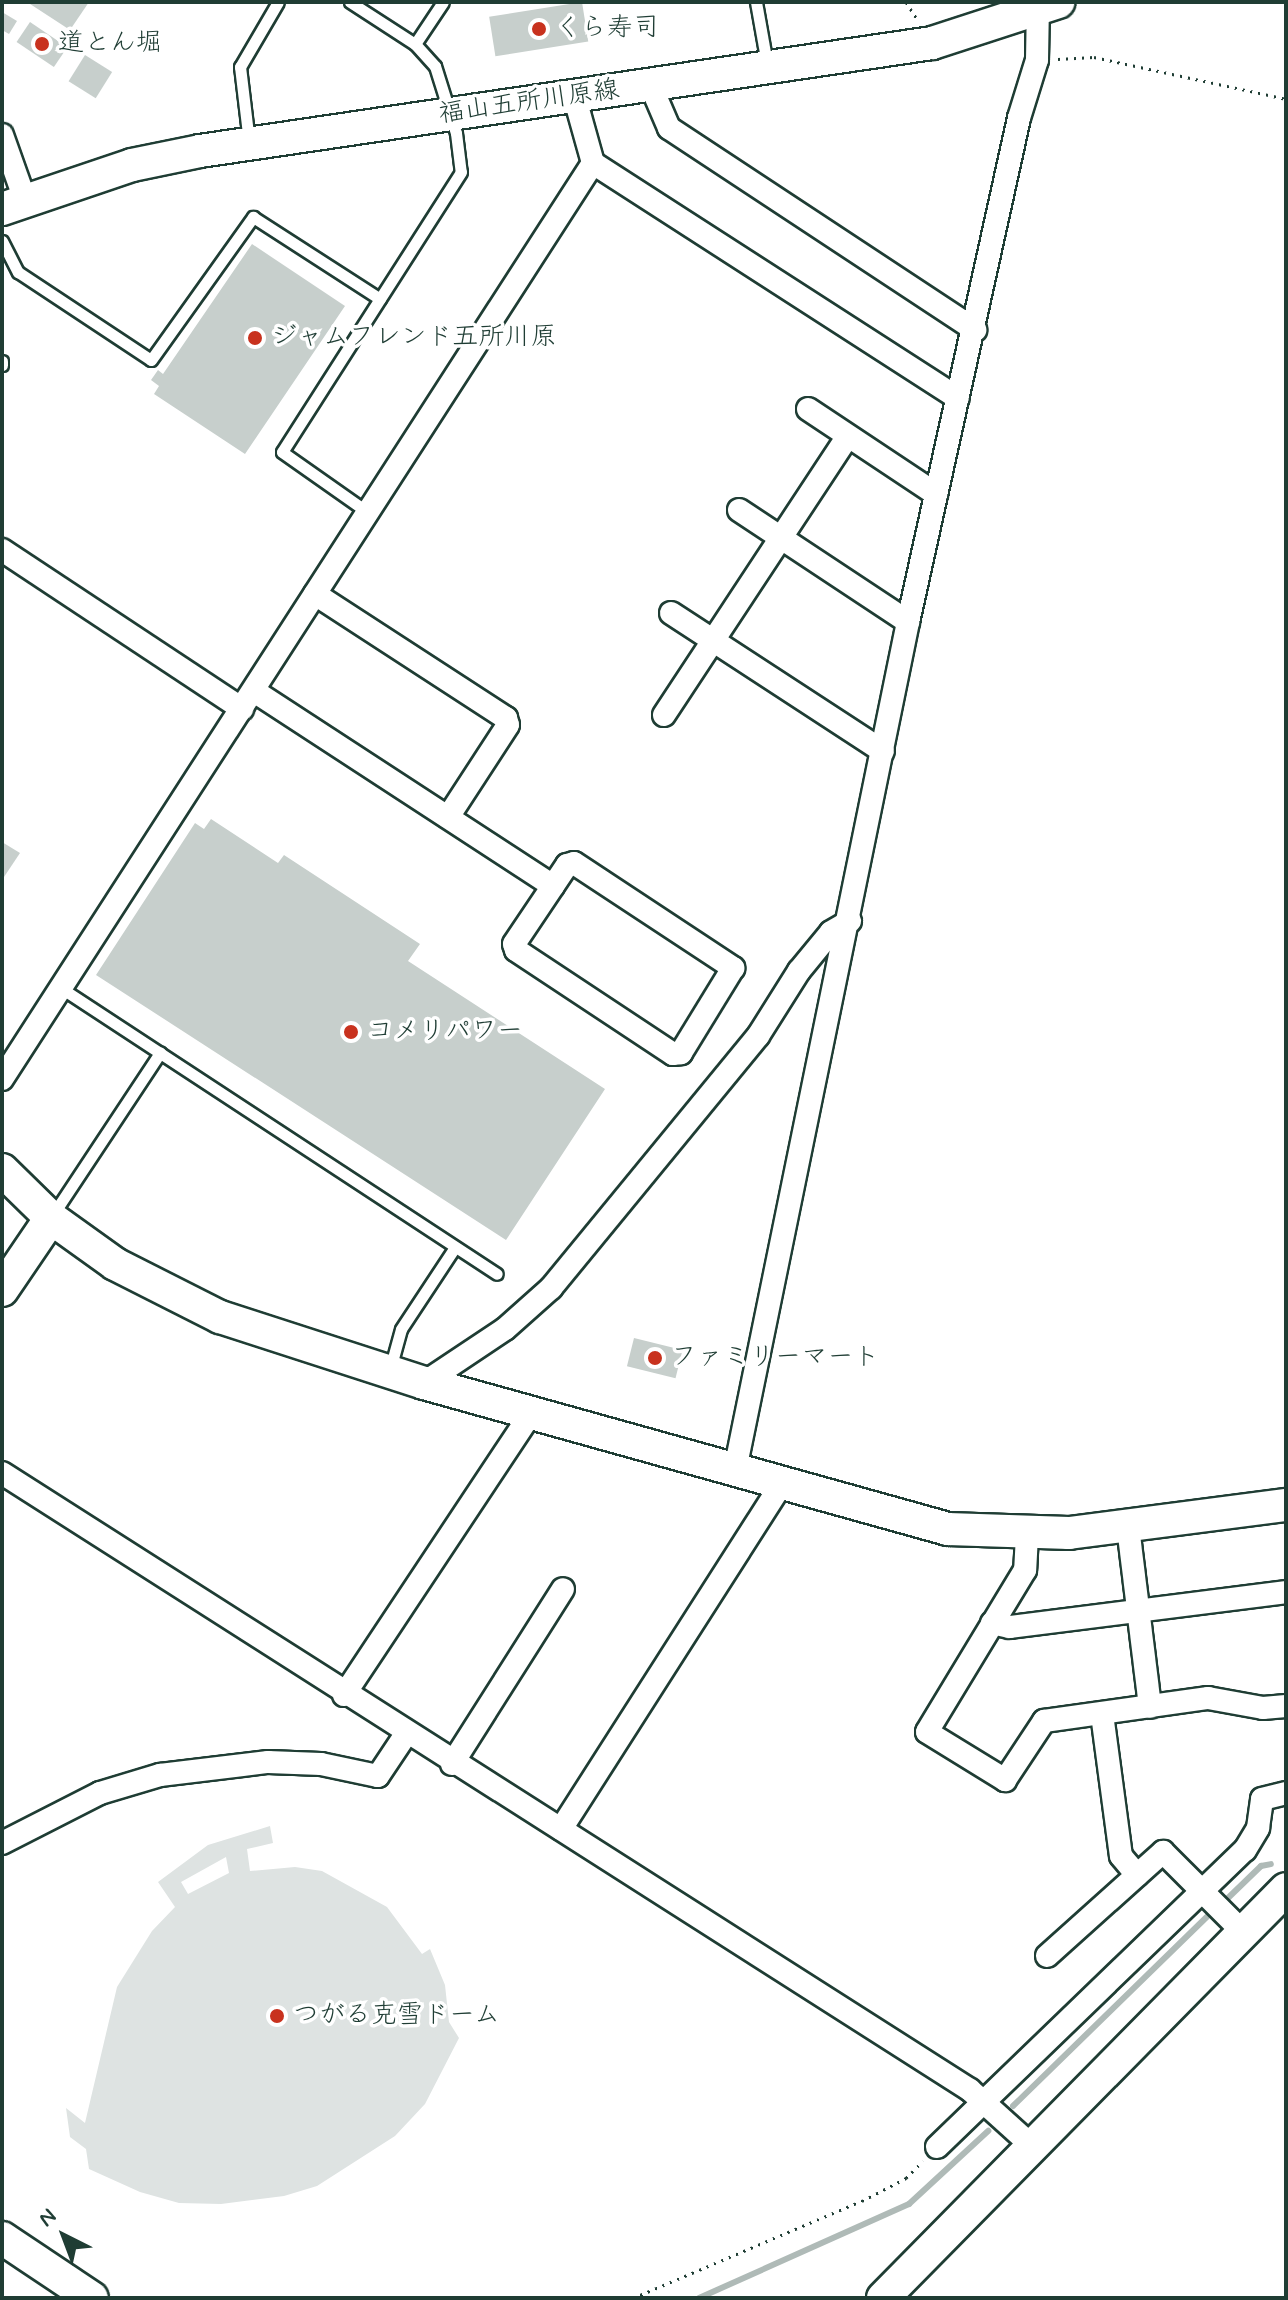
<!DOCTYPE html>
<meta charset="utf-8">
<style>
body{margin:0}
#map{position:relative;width:1288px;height:2300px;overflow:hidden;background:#fff;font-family:Mynerve,"Klee One",sans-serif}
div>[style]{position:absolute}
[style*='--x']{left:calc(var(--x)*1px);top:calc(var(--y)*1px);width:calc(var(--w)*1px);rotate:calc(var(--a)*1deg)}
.green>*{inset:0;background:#dee3e2}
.stream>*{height:6px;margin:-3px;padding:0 3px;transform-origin:3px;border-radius:3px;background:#afbab7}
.building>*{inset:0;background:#c7cfcc;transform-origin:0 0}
.path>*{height:3px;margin-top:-1.5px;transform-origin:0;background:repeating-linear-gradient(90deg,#1f3d34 0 2px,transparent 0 8px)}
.roads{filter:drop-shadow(2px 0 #1f3d34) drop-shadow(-2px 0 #1f3d34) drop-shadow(0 2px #1f3d34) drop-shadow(0 -2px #1f3d34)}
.lane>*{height:11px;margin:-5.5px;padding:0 5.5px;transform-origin:5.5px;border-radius:5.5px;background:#fff}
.street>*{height:22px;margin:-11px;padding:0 11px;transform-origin:11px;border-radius:11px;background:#fff}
.secondary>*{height:32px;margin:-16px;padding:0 16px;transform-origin:16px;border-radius:16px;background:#fff}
.dots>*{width:22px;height:22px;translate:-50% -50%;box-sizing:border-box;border:4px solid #fff;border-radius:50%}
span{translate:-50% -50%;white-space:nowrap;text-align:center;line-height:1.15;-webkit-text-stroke:7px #fff;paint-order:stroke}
.poi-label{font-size:26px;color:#1f3d34}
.left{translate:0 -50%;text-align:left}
.street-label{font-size:26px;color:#1f3d34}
.frame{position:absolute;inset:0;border:4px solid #1f3d34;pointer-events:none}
.north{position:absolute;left:24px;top:2196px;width:80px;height:80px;-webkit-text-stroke:6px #fff;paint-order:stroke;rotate:318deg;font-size:22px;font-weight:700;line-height:32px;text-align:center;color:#1f3d34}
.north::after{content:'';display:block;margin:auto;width:28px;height:36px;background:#1f3d34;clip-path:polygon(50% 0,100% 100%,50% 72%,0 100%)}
</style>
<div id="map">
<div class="green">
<div style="clip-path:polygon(evenodd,270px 1826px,273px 1843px,247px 1849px,250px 1871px,295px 1867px,322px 1871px,387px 1907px,422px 1954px,430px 1949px,445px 1985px,449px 2022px,459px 2038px,425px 2104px,395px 2136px,317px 2186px,284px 2196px,221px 2204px,179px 2203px,140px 2192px,89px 2169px,86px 2149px,70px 2137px,66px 2108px,85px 2123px,117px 1987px,152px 1931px,175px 1907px,158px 1882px,208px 1845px,270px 1826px,226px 1857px,229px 1873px,188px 1894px,181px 1882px,226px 1857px)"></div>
</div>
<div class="stream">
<div style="--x:1228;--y:1898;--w:46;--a:-44.1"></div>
<div style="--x:1261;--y:1866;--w:10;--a:-11"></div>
<div style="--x:1013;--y:2106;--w:271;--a:-44.3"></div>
<div style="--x:699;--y:2298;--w:230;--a:-24.1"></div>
<div style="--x:909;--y:2204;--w:108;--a:-42.7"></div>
</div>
<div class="building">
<div style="clip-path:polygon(27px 2px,89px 2px,70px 30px)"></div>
<div style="left:582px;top:2px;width:40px;height:94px;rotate:81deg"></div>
<div style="clip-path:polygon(2px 12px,17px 21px,9px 34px,2px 30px)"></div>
<div style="left:30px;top:22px;width:45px;height:24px;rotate:34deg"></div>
<div style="left:85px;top:55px;width:32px;height:31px;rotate:32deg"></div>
<div style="clip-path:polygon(252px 244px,345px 306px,245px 454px,154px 394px,159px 386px,151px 380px,158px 370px,163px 374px)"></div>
<div style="clip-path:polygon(211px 819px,278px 863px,284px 855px,420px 944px,408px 961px,605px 1089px,506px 1240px,96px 975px,195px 823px,204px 829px)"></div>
<div style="clip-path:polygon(2px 842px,20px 853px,2px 880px)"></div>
<div style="left:634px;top:1338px;width:50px;height:29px;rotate:14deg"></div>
</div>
<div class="path">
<div style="--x:906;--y:2;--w:20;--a:57"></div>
<div style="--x:1058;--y:59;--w:36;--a:-3"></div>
<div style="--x:1094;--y:57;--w:197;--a:12.3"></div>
<div style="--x:633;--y:2298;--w:249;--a:-23"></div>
<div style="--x:862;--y:2201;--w:50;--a:-27.6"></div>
<div style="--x:906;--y:2178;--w:24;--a:-45"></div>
</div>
<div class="roads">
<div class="lane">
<div style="--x:350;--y:2;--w:77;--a:32.9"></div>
<div style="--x:415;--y:44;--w:30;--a:48"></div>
<div style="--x:435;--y:66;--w:70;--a:72.6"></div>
<div style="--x:456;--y:133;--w:39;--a:83"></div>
<div style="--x:461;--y:172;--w:332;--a:122.6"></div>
<div style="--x:282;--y:452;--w:103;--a:35.1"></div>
<div style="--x:756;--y:2;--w:63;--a:79.9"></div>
<div style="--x:415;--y:44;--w:50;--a:-56.3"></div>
<div style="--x:249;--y:142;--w:76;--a:-96.8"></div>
<div style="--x:240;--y:67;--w:75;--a:-59.7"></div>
<div style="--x:2;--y:241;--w:35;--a:63"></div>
<div style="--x:18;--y:272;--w:159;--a:33.5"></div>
<div style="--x:151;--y:360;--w:176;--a:-54.5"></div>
<div style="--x:253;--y:217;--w:151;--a:32.8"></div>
<div style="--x:2;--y:361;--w:4;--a:90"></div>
<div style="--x:61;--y:988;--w:521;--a:33.26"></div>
<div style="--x:52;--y:1216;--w:196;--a:-56.5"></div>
<div style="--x:390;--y:1369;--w:41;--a:-74.6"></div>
<div style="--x:401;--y:1329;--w:98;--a:-56.6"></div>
</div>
<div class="street">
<div style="--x:651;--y:86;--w:46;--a:66.8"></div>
<div style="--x:669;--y:128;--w:367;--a:33.4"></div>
<div style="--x:574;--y:95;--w:71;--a:74.4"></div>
<div style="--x:593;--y:163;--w:434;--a:32.8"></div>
<div style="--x:2;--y:135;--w:69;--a:70.5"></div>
<div style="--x:808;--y:409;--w:154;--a:33.6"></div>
<div style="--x:739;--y:510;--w:203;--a:33.5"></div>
<div style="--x:2;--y:550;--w:288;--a:33.5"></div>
<div style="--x:315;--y:594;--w:228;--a:33"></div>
<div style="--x:506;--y:718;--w:7;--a:74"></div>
<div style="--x:508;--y:725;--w:110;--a:123.1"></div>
<div style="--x:671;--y:613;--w:253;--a:33.1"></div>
<div style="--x:254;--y:691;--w:357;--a:33.1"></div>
<div style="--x:664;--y:715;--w:334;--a:-56.6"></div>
<div style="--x:574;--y:863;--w:191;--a:33.4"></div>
<div style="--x:733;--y:968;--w:100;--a:121.5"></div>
<div style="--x:681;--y:1053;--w:8;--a:173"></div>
<div style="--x:673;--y:1054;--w:188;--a:-146.5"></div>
<div style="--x:516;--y:950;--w:6;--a:-108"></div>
<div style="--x:514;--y:944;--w:95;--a:-56.1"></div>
<div style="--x:567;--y:865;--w:7;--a:-16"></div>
<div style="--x:2;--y:1079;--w:1090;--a:-57.17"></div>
<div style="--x:424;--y:1383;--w:97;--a:-33.7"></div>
<div style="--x:505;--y:1329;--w:62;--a:-41.7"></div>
<div style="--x:551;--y:1288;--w:326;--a:-50.6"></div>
<div style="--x:758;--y:1036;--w:77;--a:-57.8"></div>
<div style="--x:799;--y:971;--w:50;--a:-50.6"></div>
<div style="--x:831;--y:932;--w:22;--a:-30"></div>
<div style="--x:735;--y:1470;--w:865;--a:-78.47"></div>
<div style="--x:908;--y:622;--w:516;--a:-77.58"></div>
<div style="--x:1019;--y:118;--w:61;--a:-72.8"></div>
<div style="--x:1037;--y:60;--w:58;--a:-89"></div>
<div style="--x:2;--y:1473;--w:1148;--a:32.51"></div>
<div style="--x:970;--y:2090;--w:84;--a:42.1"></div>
<div style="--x:1128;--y:1527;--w:181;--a:83"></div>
<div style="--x:1027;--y:1535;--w:35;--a:93"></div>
<div style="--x:1025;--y:1570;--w:189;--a:121.2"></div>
<div style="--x:927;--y:1732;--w:92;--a:31.6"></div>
<div style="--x:1005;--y:1780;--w:71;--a:-56.5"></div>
<div style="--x:1044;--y:1721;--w:166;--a:-8"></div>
<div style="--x:1208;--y:1698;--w:56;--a:10.3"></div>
<div style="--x:1263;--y:1708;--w:23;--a:-5"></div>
<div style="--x:992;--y:1623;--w:18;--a:13"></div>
<div style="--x:1010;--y:1627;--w:278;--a:-7.2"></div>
<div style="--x:344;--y:1695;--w:341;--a:-56.4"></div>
<div style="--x:1102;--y:1714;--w:143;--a:82.4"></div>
<div style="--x:1121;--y:1856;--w:25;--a:50"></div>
<div style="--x:452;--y:1764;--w:207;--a:-57.6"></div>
<div style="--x:561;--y:1829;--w:411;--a:-57.4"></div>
<div style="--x:2;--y:1843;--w:110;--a:-27"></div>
<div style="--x:100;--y:1793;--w:63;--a:-16.7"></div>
<div style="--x:160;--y:1775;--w:109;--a:-6.9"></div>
<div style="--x:268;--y:1762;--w:53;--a:2.2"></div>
<div style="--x:321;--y:1764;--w:58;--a:11.9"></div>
<div style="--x:378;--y:1776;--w:50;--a:-56.3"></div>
<div style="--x:1047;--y:1956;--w:156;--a:-41.9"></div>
<div style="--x:1163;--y:1852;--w:113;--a:45"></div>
<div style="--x:937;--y:2147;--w:428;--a:-44"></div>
<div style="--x:1245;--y:1850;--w:26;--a:-59"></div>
<div style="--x:1258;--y:1828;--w:29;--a:-82"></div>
<div style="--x:1262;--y:1799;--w:25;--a:-14"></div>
</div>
<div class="secondary">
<div style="--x:2;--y:209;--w:137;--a:-18.7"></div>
<div style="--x:132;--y:165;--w:69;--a:-11.6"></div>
<div style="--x:200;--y:151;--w:740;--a:-8.39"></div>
<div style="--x:932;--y:43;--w:133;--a:-18"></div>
<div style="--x:2;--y:1170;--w:69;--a:44.4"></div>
<div style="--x:51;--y:1218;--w:79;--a:35.7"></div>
<div style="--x:115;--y:1264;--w:118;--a:26.8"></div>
<div style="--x:220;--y:1317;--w:214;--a:17.9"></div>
<div style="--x:424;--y:1383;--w:544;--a:15.57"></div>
<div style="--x:948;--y:1529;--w:121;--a:1.9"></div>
<div style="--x:1069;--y:1533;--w:219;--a:-7.4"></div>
<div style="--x:2;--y:1290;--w:87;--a:-55.8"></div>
<div style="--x:2;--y:2238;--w:108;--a:33.7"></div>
<div style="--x:883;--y:2298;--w:574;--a:-45.42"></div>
</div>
</div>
<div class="dots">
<div style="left:539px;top:29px;background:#c8321e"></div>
<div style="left:42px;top:44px;background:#c8321e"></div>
<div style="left:255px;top:338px;background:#c8321e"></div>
<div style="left:351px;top:1032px;background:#c8321e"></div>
<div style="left:655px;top:1358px;background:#c8321e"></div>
<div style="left:277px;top:2016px;background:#c8321e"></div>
</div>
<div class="poi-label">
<span class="left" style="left:555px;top:29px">くら寿司</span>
<span class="left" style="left:58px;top:44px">道とん堀</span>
<span class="left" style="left:271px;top:338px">ジャムフレンド五所川原</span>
<span class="left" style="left:367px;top:1032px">コメリパワー</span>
<span class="left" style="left:671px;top:1358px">ファミリーマート</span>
<span class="left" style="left:293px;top:2016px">つがる克雪ドーム</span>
</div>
<div class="street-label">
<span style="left:529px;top:103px;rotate:-8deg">福山五所川原線</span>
</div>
<div class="frame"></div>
<div class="north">N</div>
</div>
